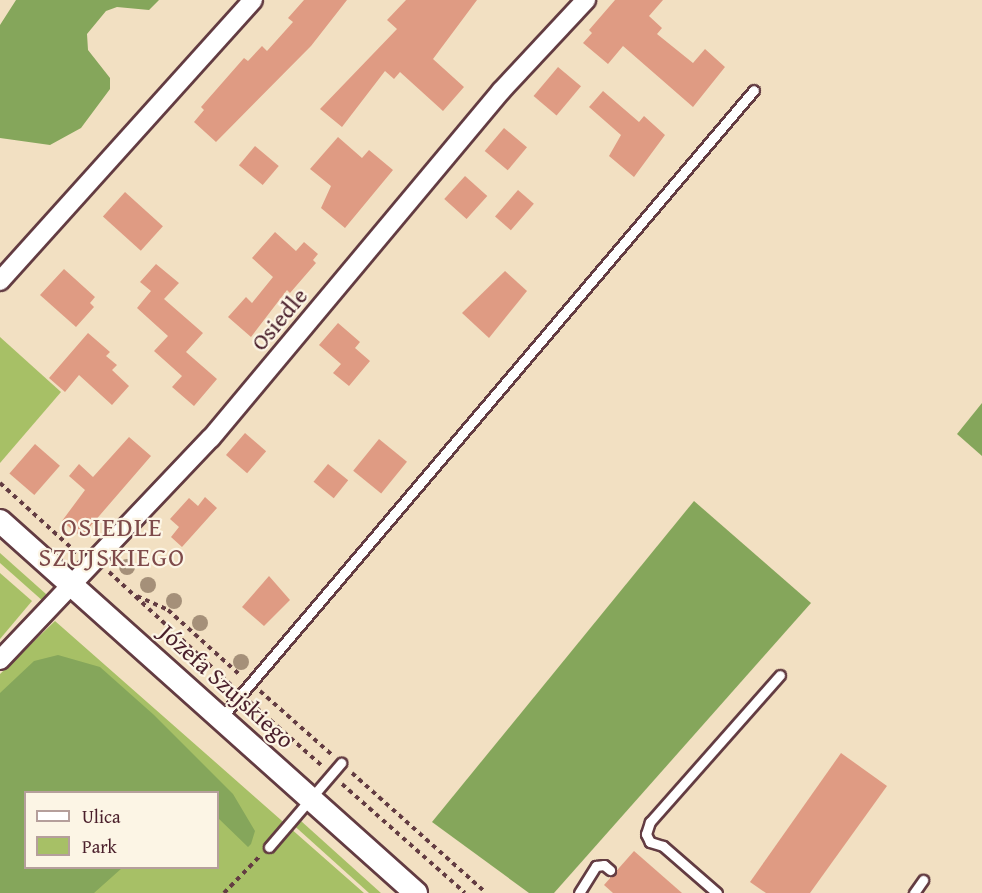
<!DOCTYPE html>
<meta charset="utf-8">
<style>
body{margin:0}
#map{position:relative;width:982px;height:893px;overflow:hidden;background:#f2e0c2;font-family:"Gentium Book Plus",serif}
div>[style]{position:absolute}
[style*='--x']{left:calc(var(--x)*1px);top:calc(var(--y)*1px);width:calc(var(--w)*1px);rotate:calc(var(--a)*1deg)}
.green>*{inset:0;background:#a7c066;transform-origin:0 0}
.forest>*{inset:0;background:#85a65b}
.building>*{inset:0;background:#df9b83;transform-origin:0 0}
.path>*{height:4px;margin-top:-2px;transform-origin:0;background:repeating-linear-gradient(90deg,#633c42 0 4.5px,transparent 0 9px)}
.roads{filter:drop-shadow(2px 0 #633c42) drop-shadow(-2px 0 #633c42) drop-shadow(0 2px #633c42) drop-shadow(0 -2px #633c42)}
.service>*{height:9px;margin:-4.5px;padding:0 4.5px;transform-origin:4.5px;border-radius:4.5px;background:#fff}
.minor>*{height:18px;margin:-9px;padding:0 9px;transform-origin:9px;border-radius:9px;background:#fff}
.tertiary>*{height:22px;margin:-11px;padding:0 11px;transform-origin:11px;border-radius:11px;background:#fff}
.trees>*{width:16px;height:16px;margin:-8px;border-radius:50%;background:#a59079}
span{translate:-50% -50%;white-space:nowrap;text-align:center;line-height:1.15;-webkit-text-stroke:4.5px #fcf5e5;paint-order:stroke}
.street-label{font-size:24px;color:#4a1f2b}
.neighbourhood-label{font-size:26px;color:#7e4a4a;letter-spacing:1.5px}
.legend{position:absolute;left:24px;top:791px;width:195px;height:78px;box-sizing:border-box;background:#fcf5e5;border:2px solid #b59f9b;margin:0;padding:8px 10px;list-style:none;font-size:18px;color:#4a1f2b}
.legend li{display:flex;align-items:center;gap:12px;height:30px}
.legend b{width:30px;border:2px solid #b59f9b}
</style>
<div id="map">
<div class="green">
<div style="clip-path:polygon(0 337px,61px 392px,0 463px)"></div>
<div style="clip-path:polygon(0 553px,46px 594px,44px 602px,0 563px)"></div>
<div style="clip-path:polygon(0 573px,32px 601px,0 639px)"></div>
<div style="clip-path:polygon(evenodd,55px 621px,364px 893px,0 893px,0 674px,55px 621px,26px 792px,218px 792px,218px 868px,26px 868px,26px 792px)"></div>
<div style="left:301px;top:821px;width:108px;height:8px;rotate:42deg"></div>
</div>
<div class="forest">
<div style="clip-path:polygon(16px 0,159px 0,149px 10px,117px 7px,106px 11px,87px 34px,88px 50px,110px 78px,110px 89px,81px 128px,50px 145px,0 138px,0 25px)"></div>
<div style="clip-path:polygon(982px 403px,982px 456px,957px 434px)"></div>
<div style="clip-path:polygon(694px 501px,811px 603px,554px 893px,529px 893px,432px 822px)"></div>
<div style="clip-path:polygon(58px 655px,100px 667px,154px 715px,233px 794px,255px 831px,251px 844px,248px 847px,218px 818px,218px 792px,26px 792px,26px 868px,122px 868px,94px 893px,0 893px,0 693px,34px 661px)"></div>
</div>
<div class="building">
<div style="clip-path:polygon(304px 0,347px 0,311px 46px,216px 142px,194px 122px,204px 110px,201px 107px,244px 58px,248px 61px,262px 46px,267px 51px,293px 22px,288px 18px)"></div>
<div style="clip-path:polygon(406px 0,477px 0,433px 59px,464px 87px,443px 111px,400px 72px,394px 79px,385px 71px,342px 127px,320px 109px,397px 29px,387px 20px)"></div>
<div style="clip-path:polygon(615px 0,663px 0,649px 16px,662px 28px,657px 34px,693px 63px,705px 49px,725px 67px,693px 107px,623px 46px,608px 64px,583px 43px,592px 33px,589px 30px)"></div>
<div style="left:558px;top:67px;width:30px;height:38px;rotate:40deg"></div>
<div style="clip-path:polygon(603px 91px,639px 122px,644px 116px,665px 135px,634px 177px,609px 156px,621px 135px,589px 107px)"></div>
<div style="left:504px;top:128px;width:30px;height:30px;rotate:40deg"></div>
<div style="clip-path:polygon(338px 137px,362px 158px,369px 150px,393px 170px,345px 228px,321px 208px,331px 186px,310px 169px)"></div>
<div style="left:255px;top:146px;width:31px;height:25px;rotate:40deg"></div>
<div style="left:465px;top:176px;width:30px;height:31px;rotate:42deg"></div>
<div style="left:518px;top:190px;width:21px;height:35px;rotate:41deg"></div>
<div style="left:125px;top:192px;width:51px;height:33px;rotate:42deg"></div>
<div style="clip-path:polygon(275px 232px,296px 251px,304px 242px,318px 254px,313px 260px,316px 263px,290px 293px,287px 290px,251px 337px,228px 317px,246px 297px,252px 303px,273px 277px,252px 258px)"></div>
<div style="clip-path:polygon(156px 264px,179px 283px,164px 299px,203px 333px,186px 352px,217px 379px,194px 406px,172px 387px,182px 376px,154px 351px,168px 336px,137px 308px,151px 291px,140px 282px)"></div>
<div style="clip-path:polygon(64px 269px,95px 297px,90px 303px,94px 307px,76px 327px,40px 295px)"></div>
<div style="clip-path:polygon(505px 271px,527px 291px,489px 338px,462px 313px)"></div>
<div style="clip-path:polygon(338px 323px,360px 342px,355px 348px,370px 361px,349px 386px,333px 373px,341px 364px,319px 345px)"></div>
<div style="clip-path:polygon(88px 333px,110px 352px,106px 356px,117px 365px,112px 370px,129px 386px,112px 405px,79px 375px,65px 392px,49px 378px)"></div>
<div style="left:245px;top:433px;width:28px;height:29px;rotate:41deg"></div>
<div style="clip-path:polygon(129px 437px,151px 456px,81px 537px,62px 521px,85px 490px,69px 476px,79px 464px,93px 477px)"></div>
<div style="left:379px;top:439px;width:36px;height:41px;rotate:39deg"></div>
<div style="left:35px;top:444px;width:33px;height:39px;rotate:41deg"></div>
<div style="left:328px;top:464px;width:26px;height:23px;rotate:39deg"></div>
<div style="clip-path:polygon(205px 497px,217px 508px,182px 547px,171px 537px,179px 527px,170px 519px,189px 498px,198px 506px)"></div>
<div style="clip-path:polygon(269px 576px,290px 600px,264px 626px,242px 607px)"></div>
<div style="clip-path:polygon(841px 753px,887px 786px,810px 893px,766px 893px,750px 882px)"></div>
<div style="clip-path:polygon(634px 851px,682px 893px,613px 893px,604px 885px)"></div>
</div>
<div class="path">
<div style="--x:0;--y:483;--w:104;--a:42.3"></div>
<div style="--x:109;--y:572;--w:166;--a:42.8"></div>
<div style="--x:137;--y:596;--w:34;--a:24"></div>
<div style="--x:168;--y:610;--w:97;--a:42.1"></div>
<div style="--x:260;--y:691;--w:95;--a:41.6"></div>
<div style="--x:250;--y:702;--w:95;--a:41.6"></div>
<div style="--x:352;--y:773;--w:180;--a:41.8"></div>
<div style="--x:342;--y:784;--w:164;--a:41.5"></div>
<div style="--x:224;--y:893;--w:52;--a:-45.8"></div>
</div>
<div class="roads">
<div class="service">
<div style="--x:222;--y:717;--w:822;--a:-49.69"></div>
<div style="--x:269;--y:847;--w:111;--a:-49.4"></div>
<div style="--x:579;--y:893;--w:32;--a:-58"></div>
<div style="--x:596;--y:866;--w:8;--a:-7"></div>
<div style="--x:604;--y:865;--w:8;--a:40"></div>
<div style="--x:717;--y:893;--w:72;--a:-139"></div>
<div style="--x:663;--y:846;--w:14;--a:-163"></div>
<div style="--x:650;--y:842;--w:9;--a:-117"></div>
<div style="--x:646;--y:834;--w:13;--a:-72"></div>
<div style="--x:650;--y:822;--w:196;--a:-48.5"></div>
<div style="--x:914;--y:893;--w:16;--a:-55"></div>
</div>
<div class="minor">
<div style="--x:0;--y:281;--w:378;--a:-48"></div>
<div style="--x:0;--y:660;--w:306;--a:-46.5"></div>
<div style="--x:211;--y:438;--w:452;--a:-50.1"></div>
<div style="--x:501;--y:91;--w:125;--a:-47"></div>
</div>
<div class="tertiary">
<div style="--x:0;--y:521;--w:558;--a:41.8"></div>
</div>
</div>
<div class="trees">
<div style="left:127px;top:567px"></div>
<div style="left:148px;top:585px"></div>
<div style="left:174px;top:601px"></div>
<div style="left:200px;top:623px"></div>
<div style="left:241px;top:662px"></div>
</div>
<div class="street-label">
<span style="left:279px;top:319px;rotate:-50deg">Osiedle</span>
<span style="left:227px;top:686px;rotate:42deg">Józefa Szujskiego</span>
</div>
<div class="neighbourhood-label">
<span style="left:112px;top:542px">OSIEDLE<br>SZUJSKIEGO</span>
</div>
<ul class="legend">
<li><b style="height:8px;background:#fff"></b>Ulica</li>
<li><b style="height:16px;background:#a7c066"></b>Park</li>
</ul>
</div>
